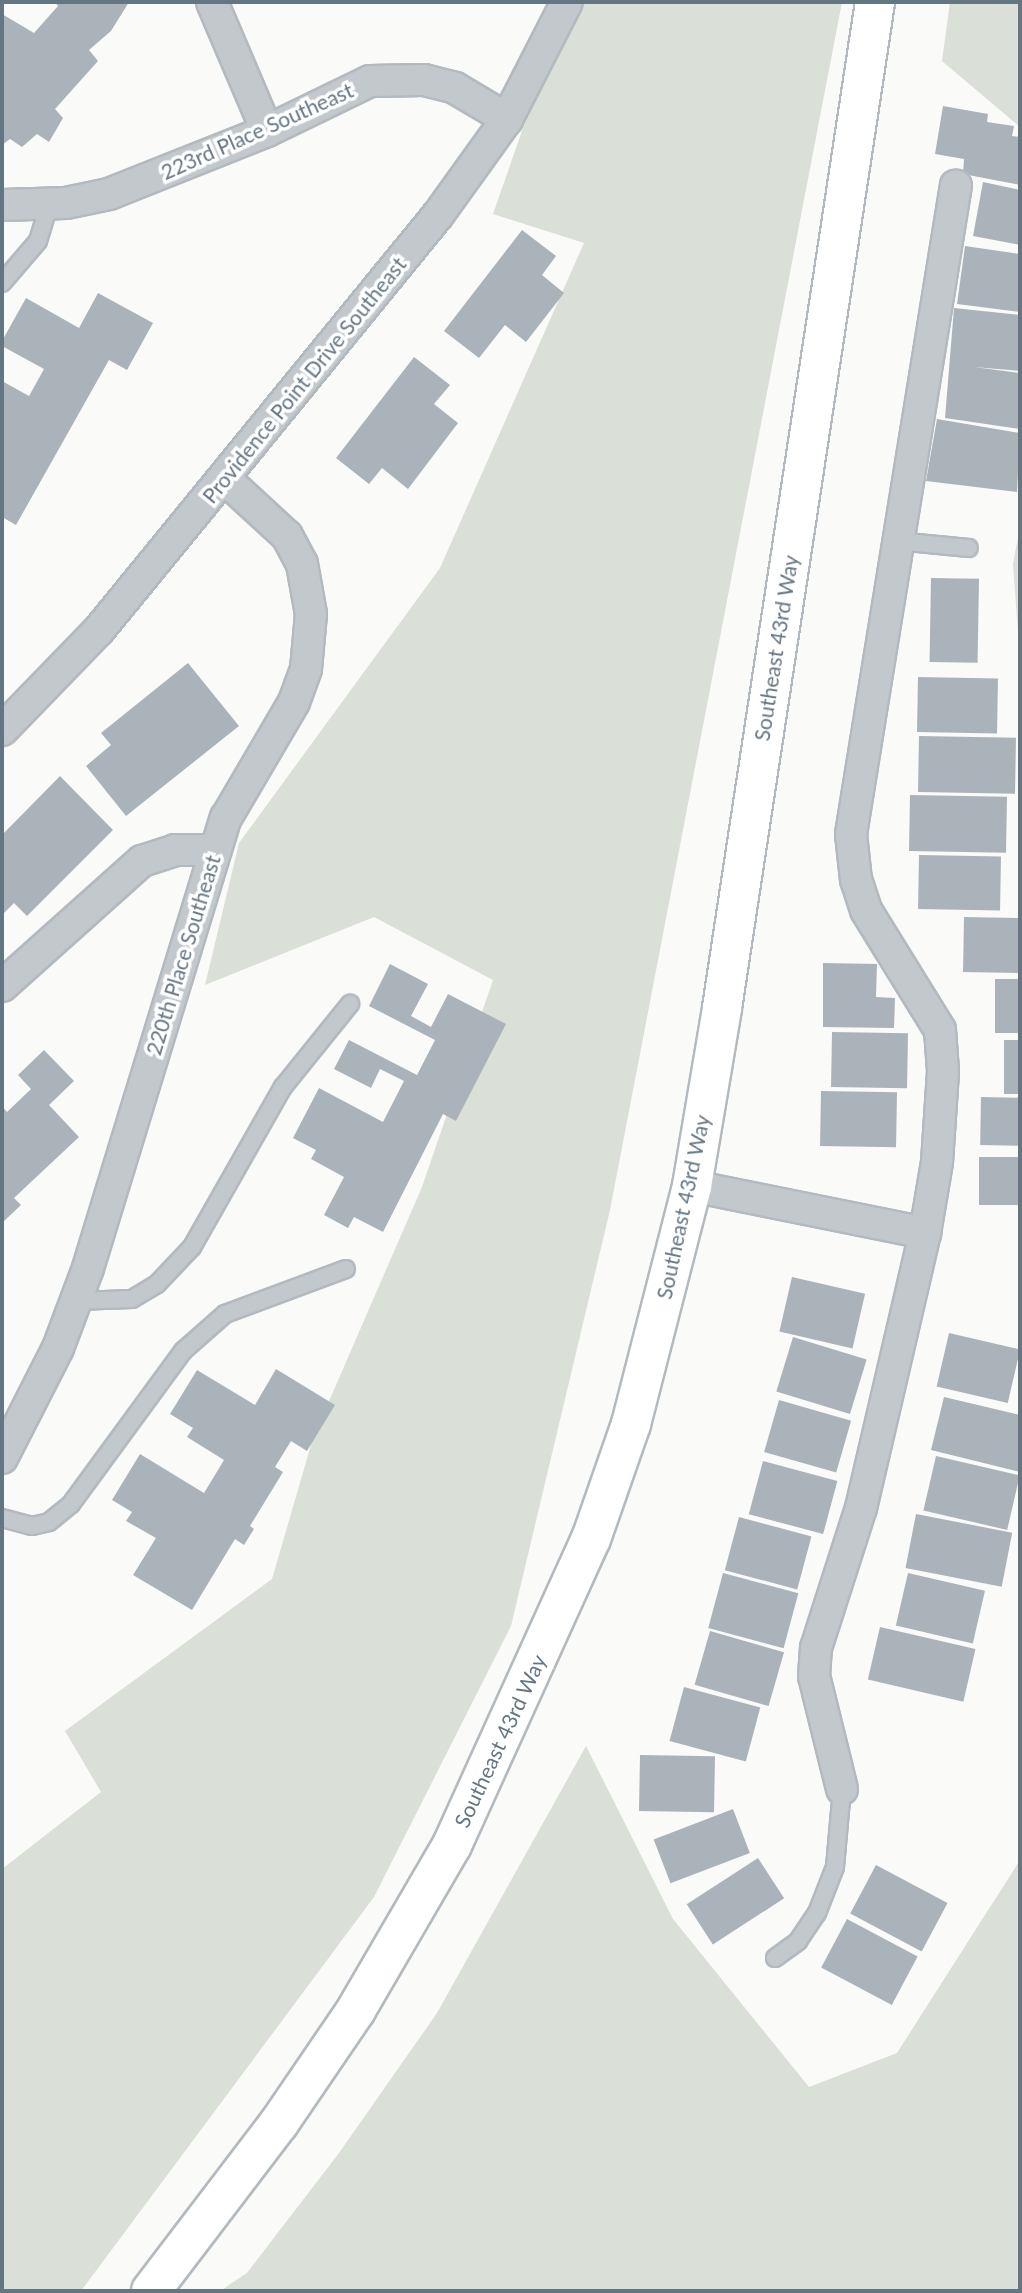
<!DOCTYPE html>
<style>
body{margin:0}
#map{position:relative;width:1022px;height:2293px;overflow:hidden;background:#fafaf8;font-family:Lato,sans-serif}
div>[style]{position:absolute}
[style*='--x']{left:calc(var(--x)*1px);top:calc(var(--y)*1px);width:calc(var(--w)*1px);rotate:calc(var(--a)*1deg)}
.green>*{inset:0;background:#dadfd7}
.building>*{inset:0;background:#aab3b9;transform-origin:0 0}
.roads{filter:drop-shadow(2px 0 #b3babf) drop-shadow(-2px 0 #b3babf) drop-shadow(0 2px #b3babf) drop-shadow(0 -2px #b3babf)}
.service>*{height:16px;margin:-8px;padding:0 8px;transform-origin:8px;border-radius:8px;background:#c3c8cc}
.minor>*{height:30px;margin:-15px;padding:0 15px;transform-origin:15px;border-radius:15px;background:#c3c8cc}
.secondary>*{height:38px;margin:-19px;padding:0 19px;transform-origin:19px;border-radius:19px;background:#fff}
span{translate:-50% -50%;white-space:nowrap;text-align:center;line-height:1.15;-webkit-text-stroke:7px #fff;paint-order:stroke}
.street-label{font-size:21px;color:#657683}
.frame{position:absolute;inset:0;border:4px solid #657683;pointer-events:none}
</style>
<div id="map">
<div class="green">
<div style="clip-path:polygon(567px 2px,842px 2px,610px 1210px,511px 1626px,374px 1897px,81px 2291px,2px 2291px,2px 1869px,101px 1792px,65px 1731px,272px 1579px,313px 1438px,422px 1187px,493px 980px,374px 917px,205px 985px,239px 843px,440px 568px,584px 243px,493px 214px)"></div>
<div style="clip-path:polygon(950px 2px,1020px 2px,1020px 127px,942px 61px)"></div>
<div style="clip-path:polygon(1020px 527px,1020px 658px,1013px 564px)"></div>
<div style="clip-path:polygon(586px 1746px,673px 1919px,809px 2087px,897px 2053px,1020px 1860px,1020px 2291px,220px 2291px,247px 2273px,339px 2153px,437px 2013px)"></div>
</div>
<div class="building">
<div style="clip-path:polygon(55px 2px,129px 2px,111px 31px,89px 50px,98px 61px,55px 109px,63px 118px,49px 142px,37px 134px,22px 147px,10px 139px,2px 145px,2px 14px,34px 33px,58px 6px)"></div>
<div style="clip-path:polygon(943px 106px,988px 114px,987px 122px,1014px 126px,1012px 136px,1020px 137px,1020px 185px,963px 174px,964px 159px,935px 154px)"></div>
<div style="clip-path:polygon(983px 182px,1020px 190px,1020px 245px,973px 236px)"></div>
<div style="clip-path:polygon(522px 230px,556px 256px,542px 275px,564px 293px,526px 342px,505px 325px,479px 358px,444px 331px)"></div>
<div style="clip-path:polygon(965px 246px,1020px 254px,1020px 312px,957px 304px)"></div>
<div style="clip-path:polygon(98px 293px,153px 323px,127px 370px,109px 360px,16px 525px,2px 517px,2px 381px,29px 396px,44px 369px,2px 346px,2px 341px,26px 298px,79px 328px)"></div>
<div style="clip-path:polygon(954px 308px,1020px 315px,1020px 371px,974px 367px,1020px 373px,1020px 429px,945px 418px)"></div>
<div style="clip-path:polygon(414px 357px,450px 385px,434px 404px,458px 423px,408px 489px,382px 468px,369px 484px,336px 458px)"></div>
<div style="clip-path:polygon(937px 419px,1020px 433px,1017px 492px,926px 481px)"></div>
<div style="left:931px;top:578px;width:48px;height:84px;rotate:1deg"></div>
<div style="clip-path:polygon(188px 663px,239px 726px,126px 816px,86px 766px,111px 745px,101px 733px)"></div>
<div style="left:918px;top:677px;width:80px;height:55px;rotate:1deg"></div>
<div style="left:919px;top:736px;width:97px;height:56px;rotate:1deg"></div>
<div style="clip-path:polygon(60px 776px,113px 830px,27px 916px,14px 903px,2px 915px,2px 835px)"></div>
<div style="left:910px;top:795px;width:97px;height:56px;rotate:1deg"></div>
<div style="left:919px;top:855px;width:82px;height:54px;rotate:1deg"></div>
<div style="left:964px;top:917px;width:56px;height:55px;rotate:1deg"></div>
<div style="clip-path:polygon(823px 963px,877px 964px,876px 997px,895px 998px,894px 1028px,823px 1027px)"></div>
<div style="clip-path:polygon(390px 964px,428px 984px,411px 1016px,431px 1027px,448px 994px,506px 1024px,456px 1121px,443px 1114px,383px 1232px,354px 1217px,348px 1228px,324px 1215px,344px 1177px,311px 1159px,316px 1150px,293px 1138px,319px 1088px,383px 1122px,404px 1081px,380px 1069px,371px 1088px,334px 1069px,349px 1040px,417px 1075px,435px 1040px,369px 1006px)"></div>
<div style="left:995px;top:979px;width:25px;height:54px"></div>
<div style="left:832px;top:1032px;width:76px;height:55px;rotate:1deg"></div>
<div style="left:1004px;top:1040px;width:16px;height:54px"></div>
<div style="clip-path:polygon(44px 1050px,74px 1081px,49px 1105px,79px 1137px,14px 1198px,21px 1205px,2px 1223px,2px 1106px,7px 1112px,31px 1089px,18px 1075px)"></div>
<div style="left:821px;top:1091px;width:76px;height:55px;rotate:1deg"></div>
<div style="left:981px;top:1097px;width:39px;height:48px;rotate:1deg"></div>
<div style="left:979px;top:1157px;width:41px;height:48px"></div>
<div style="left:792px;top:1277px;width:75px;height:56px;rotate:13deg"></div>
<div style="left:949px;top:1333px;width:73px;height:55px;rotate:13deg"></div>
<div style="left:793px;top:1337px;width:77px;height:57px;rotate:17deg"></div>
<div style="clip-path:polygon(276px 1369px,335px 1405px,307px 1451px,291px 1441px,275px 1467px,283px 1472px,250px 1526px,254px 1529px,244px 1545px,235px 1539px,192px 1610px,133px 1575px,156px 1538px,126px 1521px,132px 1512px,112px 1500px,140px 1454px,204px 1493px,224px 1460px,187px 1437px,193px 1428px,170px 1414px,197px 1370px,255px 1405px)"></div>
<div style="clip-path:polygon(944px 1397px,1020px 1415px,1020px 1472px,931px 1450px)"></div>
<div style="left:779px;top:1400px;width:75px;height:54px;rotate:16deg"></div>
<div style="left:936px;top:1456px;width:86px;height:56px;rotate:13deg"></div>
<div style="left:763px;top:1461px;width:77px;height:55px;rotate:15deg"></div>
<div style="left:916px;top:1514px;width:98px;height:55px;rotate:11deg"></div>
<div style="left:739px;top:1517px;width:75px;height:55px;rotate:15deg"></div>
<div style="left:723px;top:1573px;width:78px;height:57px;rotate:15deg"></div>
<div style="left:908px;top:1573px;width:79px;height:54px;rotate:13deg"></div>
<div style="left:880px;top:1627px;width:98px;height:54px;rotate:13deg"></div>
<div style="left:710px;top:1631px;width:77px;height:56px;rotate:16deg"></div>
<div style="left:684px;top:1687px;width:79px;height:56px;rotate:15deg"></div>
<div style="left:640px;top:1755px;width:75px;height:56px;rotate:1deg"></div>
<div style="left:733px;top:1809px;width:47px;height:85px;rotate:69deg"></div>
<div style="left:758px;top:1858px;width:48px;height:85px;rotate:57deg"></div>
<div style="left:876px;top:1865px;width:81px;height:55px;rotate:28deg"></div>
<div style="left:847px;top:1919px;width:80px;height:55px;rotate:28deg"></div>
</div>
<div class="roads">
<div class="service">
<div style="--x:2;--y:283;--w:55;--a:-49.4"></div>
<div style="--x:38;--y:241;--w:39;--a:-73"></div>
<div style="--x:897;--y:541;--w:72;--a:5.6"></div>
<div style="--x:76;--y:1301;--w:56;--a:-2"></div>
<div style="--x:132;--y:1299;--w:29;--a:-31"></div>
<div style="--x:157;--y:1284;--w:51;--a:-46.6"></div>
<div style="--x:192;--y:1247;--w:184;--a:-60.4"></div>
<div style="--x:283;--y:1087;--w:107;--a:-51.1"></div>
<div style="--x:2;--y:1518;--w:31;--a:15"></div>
<div style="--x:32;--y:1526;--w:17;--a:-13"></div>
<div style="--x:49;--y:1522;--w:28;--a:-39"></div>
<div style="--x:71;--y:1504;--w:190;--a:-53.8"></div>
<div style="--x:183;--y:1351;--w:56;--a:-41.4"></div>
<div style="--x:225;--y:1314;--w:129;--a:-20.4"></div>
<div style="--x:775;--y:1958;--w:29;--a:-36"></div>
<div style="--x:798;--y:1941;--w:34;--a:-56"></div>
<div style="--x:817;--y:1913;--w:49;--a:-68.6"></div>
<div style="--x:835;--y:1867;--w:78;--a:-84.9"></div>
</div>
<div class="minor">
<div style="--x:212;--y:2;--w:140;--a:66.9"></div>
<div style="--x:2;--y:205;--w:64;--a:-1.8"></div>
<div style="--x:66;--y:203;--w:44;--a:-11.8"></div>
<div style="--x:109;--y:194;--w:170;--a:-21.7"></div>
<div style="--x:267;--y:131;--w:114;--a:-25.9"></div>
<div style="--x:370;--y:81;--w:54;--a:-1.1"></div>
<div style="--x:424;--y:80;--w:32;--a:14"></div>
<div style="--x:455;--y:88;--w:61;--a:30.8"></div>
<div style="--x:2;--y:730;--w:139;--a:-45.9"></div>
<div style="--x:99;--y:630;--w:536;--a:-50.76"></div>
<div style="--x:438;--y:215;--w:118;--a:-54.3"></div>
<div style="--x:507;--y:119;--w:131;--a:-62.9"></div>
<div style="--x:2;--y:986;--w:188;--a:-41.8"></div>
<div style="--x:142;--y:861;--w:35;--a:-18"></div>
<div style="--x:175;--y:850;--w:39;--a:0"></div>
<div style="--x:692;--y:1186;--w:238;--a:11.4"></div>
<div style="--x:2;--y:1458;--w:123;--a:-63"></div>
<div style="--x:58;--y:1348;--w:85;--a:-69.4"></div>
<div style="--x:88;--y:1268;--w:471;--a:-73"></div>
<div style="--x:226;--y:818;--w:134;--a:-59.6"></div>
<div style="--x:294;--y:702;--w:35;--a:-70"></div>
<div style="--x:306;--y:669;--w:55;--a:-84.8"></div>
<div style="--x:311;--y:614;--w:51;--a:-100.2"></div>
<div style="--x:302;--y:564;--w:32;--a:-118"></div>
<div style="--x:287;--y:536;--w:84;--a:-137.4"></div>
<div style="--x:842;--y:1789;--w:116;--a:-103.9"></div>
<div style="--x:814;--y:1676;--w:28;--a:-86"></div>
<div style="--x:816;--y:1648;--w:147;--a:-72.2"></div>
<div style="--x:861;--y:1508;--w:282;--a:-76.9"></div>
<div style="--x:925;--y:1233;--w:72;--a:-80.4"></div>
<div style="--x:937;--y:1162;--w:91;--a:-86.2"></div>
<div style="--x:943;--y:1071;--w:41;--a:-94.2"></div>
<div style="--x:940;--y:1030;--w:141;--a:-121.7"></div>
<div style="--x:866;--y:910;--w:32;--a:-108"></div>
<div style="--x:856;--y:880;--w:46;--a:-96.2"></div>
<div style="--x:851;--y:834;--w:657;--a:-80.81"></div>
</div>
<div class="secondary">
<div style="--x:151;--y:2291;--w:211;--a:-52.7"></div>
<div style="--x:279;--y:2123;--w:137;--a:-55.7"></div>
<div style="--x:356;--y:2010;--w:191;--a:-59.8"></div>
<div style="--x:452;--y:1845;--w:336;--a:-65.6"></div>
<div style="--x:591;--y:1539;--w:122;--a:-70.8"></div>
<div style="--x:631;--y:1424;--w:246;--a:-75.6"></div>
<div style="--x:692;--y:1186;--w:181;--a:-80.4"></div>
<div style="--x:722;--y:1008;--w:1018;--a:-81.35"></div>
</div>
</div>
<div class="street-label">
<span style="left:257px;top:131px;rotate:-24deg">223rd Place Southeast</span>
<span style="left:304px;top:380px;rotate:-51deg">Providence Point Drive Southeast</span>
<span style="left:776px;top:648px;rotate:-81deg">Southeast 43rd Way</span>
<span style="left:183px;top:955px;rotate:-73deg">220th Place Southeast</span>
<span style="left:683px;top:1207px;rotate:-78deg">Southeast 43rd Way</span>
<span style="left:500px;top:1741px;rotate:-65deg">Southeast 43rd Way</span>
</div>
<div class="frame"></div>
</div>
